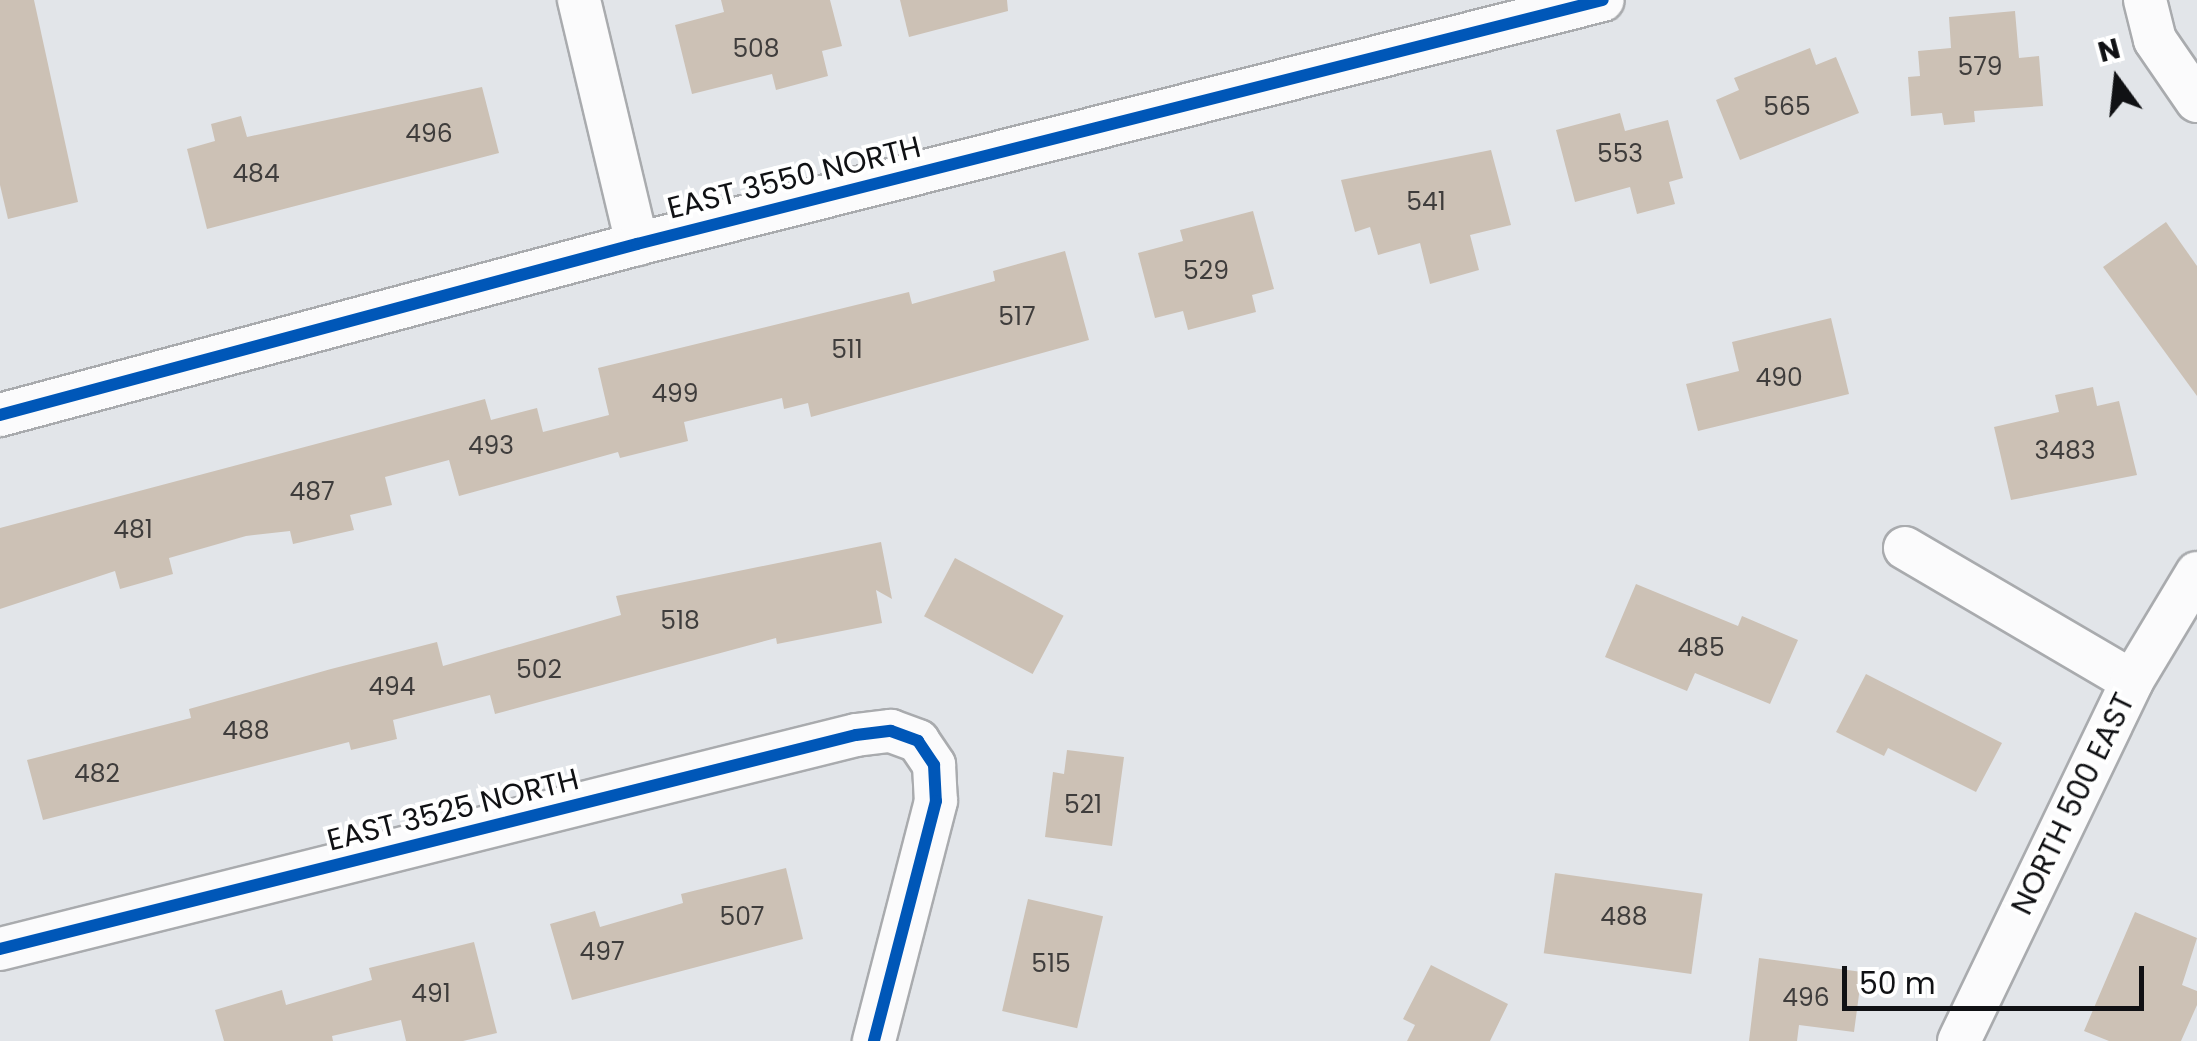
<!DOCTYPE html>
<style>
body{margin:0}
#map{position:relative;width:2197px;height:1041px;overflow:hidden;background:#e2e5e9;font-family:Poppins,sans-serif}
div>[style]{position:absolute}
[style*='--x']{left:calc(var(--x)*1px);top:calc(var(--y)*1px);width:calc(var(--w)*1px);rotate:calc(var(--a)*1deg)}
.building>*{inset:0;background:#ccc1b5;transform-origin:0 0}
.roads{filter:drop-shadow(2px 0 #a9abae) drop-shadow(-2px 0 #a9abae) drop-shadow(0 2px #a9abae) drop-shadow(0 -2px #a9abae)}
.minor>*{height:42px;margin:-21px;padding:0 21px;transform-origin:21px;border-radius:21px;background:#fbfbfc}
.cycleway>*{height:12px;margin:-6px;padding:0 6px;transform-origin:6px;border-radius:6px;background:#0057b8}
span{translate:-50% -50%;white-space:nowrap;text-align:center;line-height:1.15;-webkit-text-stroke:8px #fff;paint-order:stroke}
.number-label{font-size:25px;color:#3f3d3c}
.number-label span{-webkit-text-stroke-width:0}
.street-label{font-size:30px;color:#101114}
.north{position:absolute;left:2067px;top:30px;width:100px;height:100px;-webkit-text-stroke:8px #fff;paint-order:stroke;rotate:345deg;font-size:28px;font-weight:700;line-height:40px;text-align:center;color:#101114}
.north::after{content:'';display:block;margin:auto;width:35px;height:45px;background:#101114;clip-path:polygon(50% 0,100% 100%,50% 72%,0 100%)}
.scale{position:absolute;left:1842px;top:966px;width:302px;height:45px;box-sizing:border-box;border:5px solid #101114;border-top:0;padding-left:12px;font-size:30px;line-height:35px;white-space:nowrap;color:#101114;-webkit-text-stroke:8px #fff;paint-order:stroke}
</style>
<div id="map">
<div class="building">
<div style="clip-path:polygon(0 0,34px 0,78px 202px,8px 219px,0 185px)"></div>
<div style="clip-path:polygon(721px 0,830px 0,842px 46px,822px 51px,828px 76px,776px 90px,772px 74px,692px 94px,675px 25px,724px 12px)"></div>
<div style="clip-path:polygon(900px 0,1007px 0,1008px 11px,909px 37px)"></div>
<div style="clip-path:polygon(2015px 11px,2019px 58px,2039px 56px,2043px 106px,1974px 111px,1975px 122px,1944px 125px,1942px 113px,1911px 116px,1908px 77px,1920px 76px,1918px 51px,1951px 48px,1949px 17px)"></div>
<div style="clip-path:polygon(1810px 48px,1816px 65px,1836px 57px,1859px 113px,1740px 160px,1716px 100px,1739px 90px,1734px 78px)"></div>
<div style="clip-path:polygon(482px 87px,499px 153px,207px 229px,187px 149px,215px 141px,211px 124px,241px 116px,247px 137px)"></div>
<div style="clip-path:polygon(1620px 113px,1625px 131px,1668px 120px,1683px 178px,1669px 182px,1675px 204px,1637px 214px,1630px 187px,1575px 202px,1556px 130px)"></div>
<div style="clip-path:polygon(1491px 150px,1511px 225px,1470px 235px,1479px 270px,1430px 284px,1420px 243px,1378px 255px,1370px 227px,1355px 232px,1341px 180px)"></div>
<div style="clip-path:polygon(1253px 211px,1274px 289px,1252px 295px,1256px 312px,1188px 330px,1183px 311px,1155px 318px,1138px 253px,1183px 241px,1180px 230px)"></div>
<div style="clip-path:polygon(2166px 222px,2197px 266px,2197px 396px,2103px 267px)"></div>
<div style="clip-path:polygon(1065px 251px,1089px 340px,811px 417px,808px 403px,784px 409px,782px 398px,684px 422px,688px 441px,620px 458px,618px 452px,459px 496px,449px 460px,385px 477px,392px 505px,350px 515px,354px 530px,293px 544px,290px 531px,246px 536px,169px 558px,173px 574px,120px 589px,115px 571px,0 609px,0 528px,485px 399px,491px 420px,537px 408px,543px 432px,609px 415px,598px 368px,909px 292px,912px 304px,995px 281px,993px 271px)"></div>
<div style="clip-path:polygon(1831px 318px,1849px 394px,1698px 431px,1686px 384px,1739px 371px,1732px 342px)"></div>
<div style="clip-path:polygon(2093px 387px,2097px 406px,2119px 401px,2137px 475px,2011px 500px,1994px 427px,2059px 412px,2055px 395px)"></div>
<div style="clip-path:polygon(881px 542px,892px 599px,876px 590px,882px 623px,777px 644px,776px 638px,495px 714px,490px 695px,393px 720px,397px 739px,351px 750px,349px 742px,43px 820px,27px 760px,191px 718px,189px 709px,331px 669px,437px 642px,443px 666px,621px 615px,616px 596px)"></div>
<div style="left:955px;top:558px;width:123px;height:66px;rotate:28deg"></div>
<div style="clip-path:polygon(1636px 584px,1738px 626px,1742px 616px,1798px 640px,1770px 704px,1695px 673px,1687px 691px,1605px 657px)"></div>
<div style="clip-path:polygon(1866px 674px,2002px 743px,1976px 792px,1888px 748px,1884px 756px,1836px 732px)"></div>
<div style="clip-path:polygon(1067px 750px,1124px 757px,1112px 846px,1045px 837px,1053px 772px,1064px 774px)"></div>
<div style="clip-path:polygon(786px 868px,803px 939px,572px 1000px,550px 924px,595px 911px,600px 927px,683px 903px,681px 894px)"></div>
<div style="left:1555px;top:873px;width:149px;height:81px;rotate:8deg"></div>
<div style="left:1028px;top:899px;width:77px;height:115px;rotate:13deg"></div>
<div style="clip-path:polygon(2135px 912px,2197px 938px,2182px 985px,2197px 991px,2197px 1005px,2181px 1041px,2109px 1041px,2084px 1031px)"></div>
<div style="clip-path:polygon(474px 942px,497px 1033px,463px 1041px,406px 1041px,401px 1020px,332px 1036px,333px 1041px,224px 1041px,215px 1010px,282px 990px,286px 1005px,372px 980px,369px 968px)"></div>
<div style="clip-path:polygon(1759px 958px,1862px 972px,1854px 1032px,1799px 1025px,1797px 1041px,1749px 1041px)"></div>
<div style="clip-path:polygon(1431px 965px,1508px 1004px,1490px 1041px,1407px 1041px,1415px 1025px,1403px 1019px)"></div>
</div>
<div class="roads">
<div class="minor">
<div style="--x:579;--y:0;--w:251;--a:76.6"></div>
<div style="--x:2145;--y:0;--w:41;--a:76"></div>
<div style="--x:2155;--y:40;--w:74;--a:55.5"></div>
<div style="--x:0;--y:415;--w:660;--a:-15.03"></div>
<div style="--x:637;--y:244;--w:996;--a:-14.18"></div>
<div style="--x:1905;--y:548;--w:263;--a:30.4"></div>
<div style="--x:0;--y:949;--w:882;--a:-14.04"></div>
<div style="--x:856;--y:735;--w:35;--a:-7"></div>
<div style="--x:891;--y:731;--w:29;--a:20"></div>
<div style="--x:918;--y:741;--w:29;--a:56"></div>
<div style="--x:934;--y:765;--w:36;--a:87"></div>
<div style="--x:936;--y:801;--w:248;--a:104.5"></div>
<div style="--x:1959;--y:1041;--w:399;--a:-64.3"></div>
<div style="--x:2132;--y:681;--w:126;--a:-59"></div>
</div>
</div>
<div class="cycleway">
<div style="--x:0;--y:415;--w:660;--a:-15.03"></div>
<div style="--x:637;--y:244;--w:996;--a:-14.18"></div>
<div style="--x:0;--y:949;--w:882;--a:-14.04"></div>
<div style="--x:856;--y:735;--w:35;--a:-7"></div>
<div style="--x:891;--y:731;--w:29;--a:20"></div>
<div style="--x:918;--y:741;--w:29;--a:56"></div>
<div style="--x:934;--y:765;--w:36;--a:87"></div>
<div style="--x:936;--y:801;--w:248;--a:104.5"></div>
</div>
<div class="number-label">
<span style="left:756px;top:49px">508</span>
<span style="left:1980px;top:67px">579</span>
<span style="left:1787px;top:107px">565</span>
<span style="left:429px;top:134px">496</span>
<span style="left:1620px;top:154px">553</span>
<span style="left:256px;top:174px">484</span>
<span style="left:1426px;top:202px">541</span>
<span style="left:1206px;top:271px">529</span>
<span style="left:1017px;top:317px">517</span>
<span style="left:847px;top:350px">511</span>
<span style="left:1779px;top:378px">490</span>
<span style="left:675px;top:394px">499</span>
<span style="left:491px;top:446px">493</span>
<span style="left:2065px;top:451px">3483</span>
<span style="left:312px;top:492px">487</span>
<span style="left:133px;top:530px">481</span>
<span style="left:680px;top:621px">518</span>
<span style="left:1701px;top:648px">485</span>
<span style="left:539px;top:670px">502</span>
<span style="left:392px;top:687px">494</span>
<span style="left:246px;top:731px">488</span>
<span style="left:97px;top:774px">482</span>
<span style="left:1083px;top:805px">521</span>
<span style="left:742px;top:917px">507</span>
<span style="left:1624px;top:917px">488</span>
<span style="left:602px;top:952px">497</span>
<span style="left:1051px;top:964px">515</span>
<span style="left:431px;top:994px">491</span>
<span style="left:1806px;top:998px">496</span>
</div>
<div class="street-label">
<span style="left:794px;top:178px;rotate:-14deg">EAST 3550 NORTH</span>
<span style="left:2073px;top:804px;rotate:-64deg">NORTH 500 EAST</span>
<span style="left:453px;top:810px;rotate:-14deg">EAST 3525 NORTH</span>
</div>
<div class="north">N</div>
<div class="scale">50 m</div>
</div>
